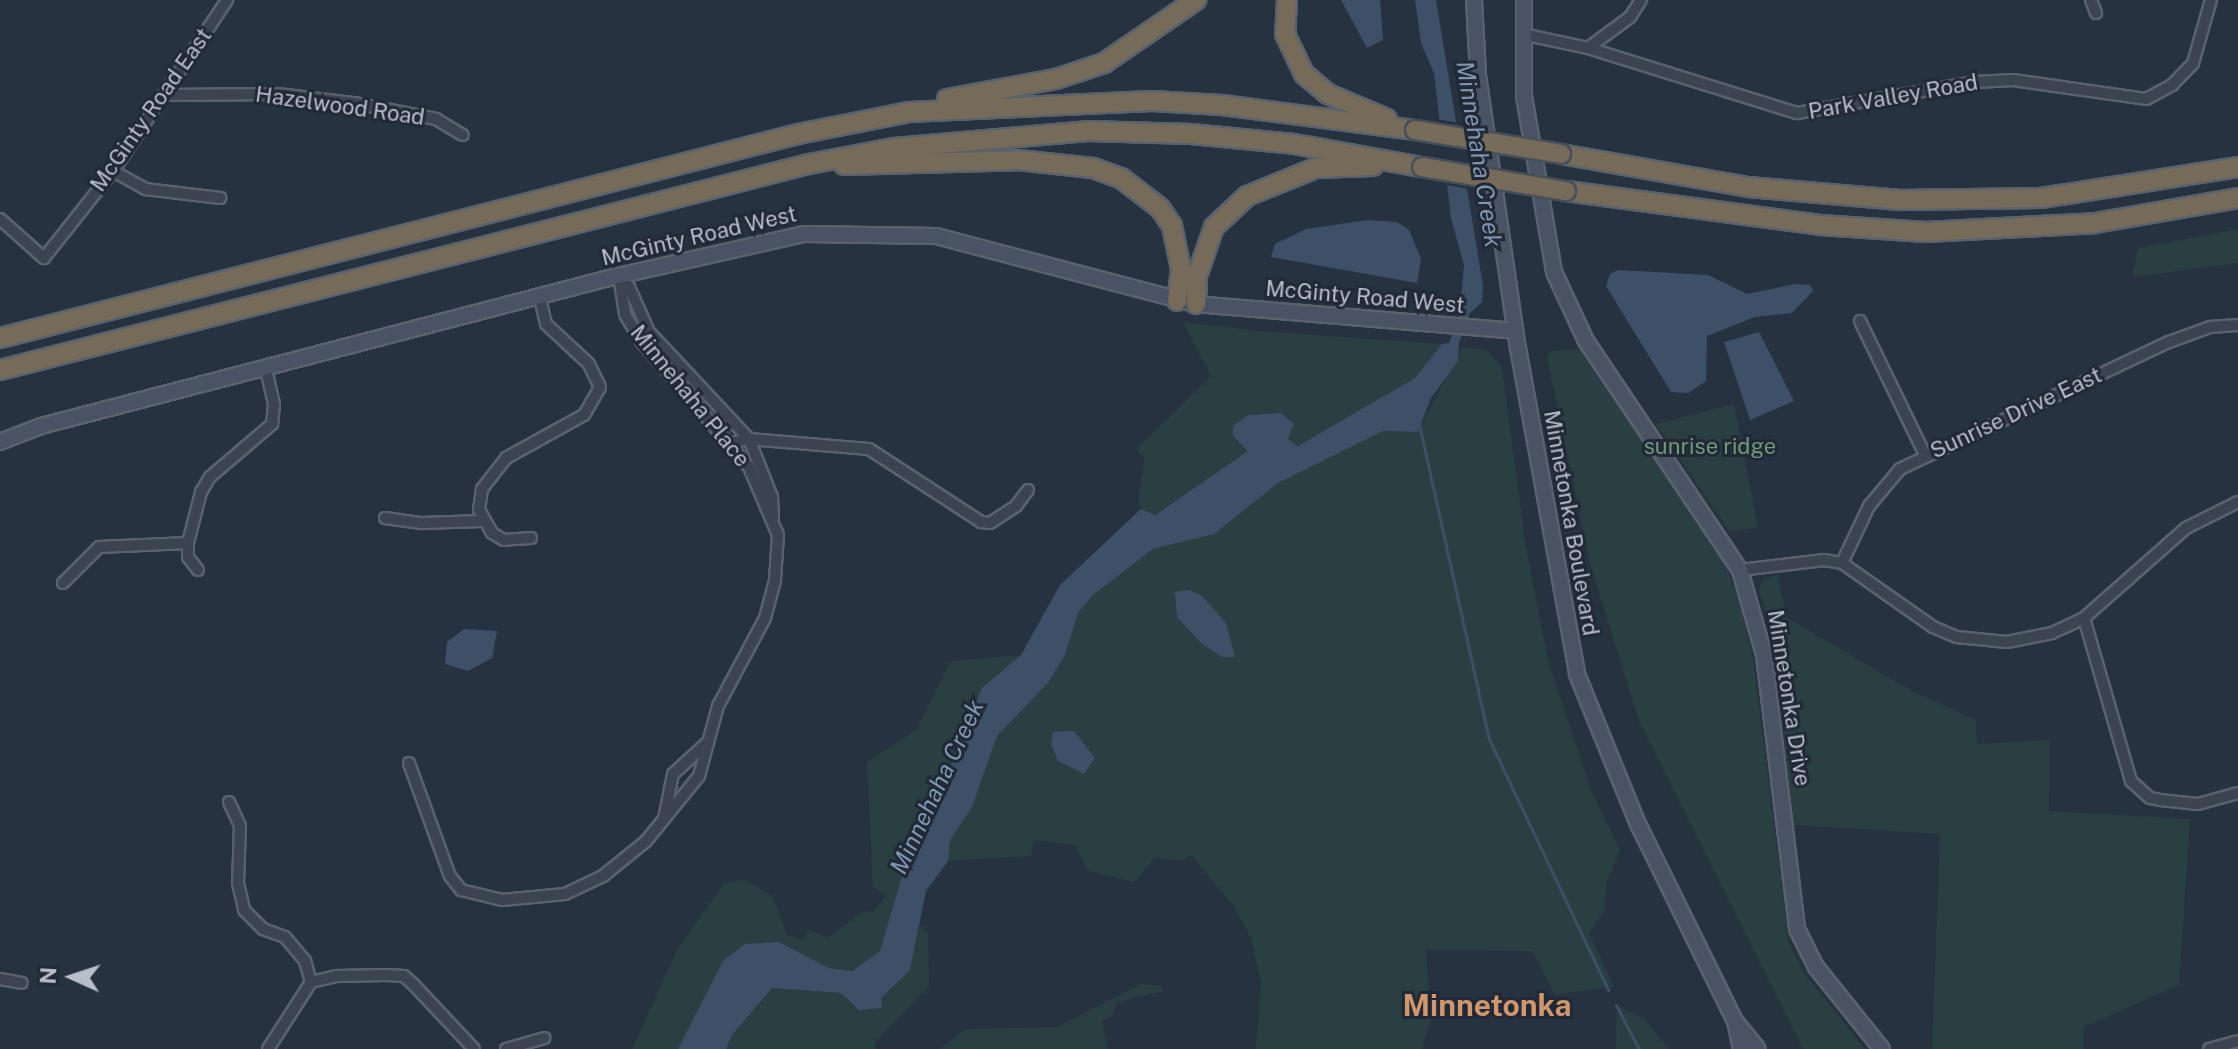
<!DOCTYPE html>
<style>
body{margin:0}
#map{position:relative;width:2238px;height:1049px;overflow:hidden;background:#273240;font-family:"Public Sans",sans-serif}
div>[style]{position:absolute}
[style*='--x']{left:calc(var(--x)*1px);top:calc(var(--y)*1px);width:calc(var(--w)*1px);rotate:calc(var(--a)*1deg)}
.green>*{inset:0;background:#293f41}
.water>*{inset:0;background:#3e5068}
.pier>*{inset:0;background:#273240}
.stream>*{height:3px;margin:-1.5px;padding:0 1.5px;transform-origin:1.5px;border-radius:1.5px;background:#3e5068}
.roads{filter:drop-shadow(2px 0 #59626d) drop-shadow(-2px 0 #59626d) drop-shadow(0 2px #59626d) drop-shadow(0 -2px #59626d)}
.street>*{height:10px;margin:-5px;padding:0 5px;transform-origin:5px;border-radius:5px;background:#3b4450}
.secondary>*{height:14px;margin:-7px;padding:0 7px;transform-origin:7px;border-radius:7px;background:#495363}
.highway>*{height:18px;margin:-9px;padding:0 9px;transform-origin:9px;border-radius:9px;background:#766a59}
.bridges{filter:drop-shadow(2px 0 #464f5a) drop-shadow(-2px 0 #464f5a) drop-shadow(0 2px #464f5a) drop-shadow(0 -2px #464f5a)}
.highway-bridge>*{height:18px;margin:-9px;padding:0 9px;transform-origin:9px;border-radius:9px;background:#766a59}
span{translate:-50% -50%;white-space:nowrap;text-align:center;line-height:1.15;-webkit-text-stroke:6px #202935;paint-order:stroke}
.street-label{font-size:22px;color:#b8bfca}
.park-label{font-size:22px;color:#709a79}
.water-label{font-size:24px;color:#8196b0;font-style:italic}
.district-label{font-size:30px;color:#d1976c;font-weight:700}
.north{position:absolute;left:32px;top:937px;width:80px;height:80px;-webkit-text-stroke:6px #202935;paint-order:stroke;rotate:273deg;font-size:22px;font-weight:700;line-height:32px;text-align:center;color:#b8bfca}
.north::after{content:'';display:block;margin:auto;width:28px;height:36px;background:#b8bfca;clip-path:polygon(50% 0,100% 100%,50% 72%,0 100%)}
</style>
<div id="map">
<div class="green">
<div style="clip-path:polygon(2238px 229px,2238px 263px,2132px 277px,2138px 248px)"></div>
<div style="clip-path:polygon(1183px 322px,1259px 331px,1442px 344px,1415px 378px,1298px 446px,1288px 439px,1248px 451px,1154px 515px,1141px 509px,1138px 499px,1145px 459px,1136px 449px,1211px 376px)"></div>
<div style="clip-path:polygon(1462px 347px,1486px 350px,1502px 367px,1525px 541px,1548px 660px,1592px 792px,1620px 850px,1607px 881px,1604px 912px,1589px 933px,1614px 987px,1555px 994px,1532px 951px,1426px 950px,1431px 1019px,1422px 1049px,1256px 1049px,1261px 984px,1251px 937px,1235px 908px,1191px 855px,1182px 861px,1155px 858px,1134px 882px,1088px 871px,1075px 845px,1033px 840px,1031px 856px,948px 861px,950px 840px,972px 807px,997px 736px,1048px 683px,1065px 655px,1078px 613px,1093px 595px,1153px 549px,1214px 534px,1278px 483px,1383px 431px,1418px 432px)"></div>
<div style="clip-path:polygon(1579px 349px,1725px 564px,1741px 605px,1753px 658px,1789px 943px,1803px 972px,1865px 1049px,1803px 1049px,1639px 721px,1591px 567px,1547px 357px,1552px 351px)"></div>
<div style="clip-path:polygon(1734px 404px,1758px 527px,1730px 532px,1656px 424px)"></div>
<div style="clip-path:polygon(1778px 574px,1786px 617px,1912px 691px,1976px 720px,1977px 744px,2050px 740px,2049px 811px,2190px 819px,2179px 985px,2084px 1027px,2083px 1049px,1932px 1049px,1940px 834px,1794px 825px,1773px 642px,1759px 590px,1763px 580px)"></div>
<div style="clip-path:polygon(1021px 655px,982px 688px,939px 794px,928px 804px,926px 827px,906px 845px,908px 856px,880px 951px,852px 971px,829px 968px,779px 942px,678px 1049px,632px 1049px,677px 950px,724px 883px,746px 880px,773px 897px,787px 935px,803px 940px,808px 929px,828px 938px,863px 911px,873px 912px,886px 896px,873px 887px,867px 762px,917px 729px,951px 661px)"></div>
<div style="clip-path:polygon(920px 925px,928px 934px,929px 986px,876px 1041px,875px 1049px,726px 1049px,732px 1035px,772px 988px,841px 993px,859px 1010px,882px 1007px,880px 998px,910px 970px)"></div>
<div style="clip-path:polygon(1141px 984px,1162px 986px,1164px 991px,1118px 1002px,1111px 1018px,1102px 1020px,1108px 1049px,940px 1049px,966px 1029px,1057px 1027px)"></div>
<div style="clip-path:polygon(1617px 1006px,1643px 1018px,1669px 1049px,1616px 1049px)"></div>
</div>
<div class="water">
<div style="clip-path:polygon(1341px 0,1380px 0,1383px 40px,1367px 48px)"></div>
<div style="clip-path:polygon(1415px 0,1436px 0,1483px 286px,1482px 302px,1470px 313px,1459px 343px,1458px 361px,1431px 398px,1418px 432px,1383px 431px,1278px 483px,1214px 534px,1153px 549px,1093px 595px,1078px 613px,1065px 655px,1048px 683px,997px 736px,972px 807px,950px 840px,948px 861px,926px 891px,910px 970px,881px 998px,882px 1008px,859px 1010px,841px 993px,772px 988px,732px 1035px,726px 1049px,678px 1049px,723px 961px,745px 944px,779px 942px,829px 968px,852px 971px,880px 951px,908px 856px,906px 845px,926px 827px,928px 804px,939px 794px,982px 688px,1021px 655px,1060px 585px,1141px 509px,1155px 515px,1248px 451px,1233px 436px,1233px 426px,1248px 415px,1281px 413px,1294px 424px,1288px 439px,1298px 446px,1415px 378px,1442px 344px,1449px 343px,1460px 313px,1464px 265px,1451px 218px,1434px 73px,1421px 43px)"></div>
<div style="clip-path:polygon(1368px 220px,1397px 222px,1409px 230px,1421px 259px,1417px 283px,1271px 257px,1275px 244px,1306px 229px)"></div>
<div style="clip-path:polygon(1618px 270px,1708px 275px,1747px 294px,1795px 284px,1810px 285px,1813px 291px,1792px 313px,1755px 317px,1707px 336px,1706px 381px,1688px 393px,1671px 392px,1606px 286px,1610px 274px)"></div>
<div style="clip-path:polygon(1759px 332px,1794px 401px,1750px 420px,1724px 342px)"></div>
<div style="clip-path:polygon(1188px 590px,1201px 595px,1226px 623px,1235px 657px,1222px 657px,1201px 643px,1177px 617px,1175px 592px)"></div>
<div style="clip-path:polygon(464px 629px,497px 631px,492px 658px,468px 671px,445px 664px,447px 642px)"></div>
<div style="clip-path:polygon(1074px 731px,1095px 758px,1084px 774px,1058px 761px,1051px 744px,1053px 732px)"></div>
</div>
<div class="pier">
<div style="clip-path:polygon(1436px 119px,1461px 123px,1469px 189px,1447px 185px)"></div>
</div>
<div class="stream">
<div style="--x:1419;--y:424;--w:323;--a:77.5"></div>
<div style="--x:1489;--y:739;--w:278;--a:64.6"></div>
<div style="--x:1616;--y:1005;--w:50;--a:62.4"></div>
</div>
<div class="roads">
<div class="street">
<div style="--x:2091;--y:0;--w:14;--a:69"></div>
<div style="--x:1522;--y:34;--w:67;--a:12"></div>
<div style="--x:1588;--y:48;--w:219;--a:17.3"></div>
<div style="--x:1797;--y:113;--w:181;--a:-9.9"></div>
<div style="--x:1975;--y:82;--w:38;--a:-3"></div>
<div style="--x:2013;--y:80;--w:134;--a:8.1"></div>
<div style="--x:2146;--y:99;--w:30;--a:-28"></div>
<div style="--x:2172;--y:85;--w:30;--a:-46"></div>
<div style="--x:2193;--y:63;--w:66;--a:-74.1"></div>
<div style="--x:1588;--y:48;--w:52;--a:-36.4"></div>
<div style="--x:1630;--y:17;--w:20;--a:-57"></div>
<div style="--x:165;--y:95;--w:113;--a:-0.5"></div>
<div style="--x:278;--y:94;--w:77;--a:6.8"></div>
<div style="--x:354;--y:103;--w:84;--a:11"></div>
<div style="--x:436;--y:119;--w:31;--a:31"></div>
<div style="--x:113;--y:171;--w:37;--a:29"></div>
<div style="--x:145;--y:189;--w:76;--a:6.8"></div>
<div style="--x:0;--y:219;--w:59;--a:41.6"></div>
<div style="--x:44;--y:258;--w:111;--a:-51.6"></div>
<div style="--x:113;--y:171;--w:206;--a:-56.3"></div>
<div style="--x:1860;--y:321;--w:149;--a:64.1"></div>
<div style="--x:731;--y:443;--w:18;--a:-13"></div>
<div style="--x:749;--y:439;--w:120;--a:4.8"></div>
<div style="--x:869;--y:449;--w:134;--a:33.1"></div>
<div style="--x:981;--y:522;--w:9;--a:6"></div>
<div style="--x:990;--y:523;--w:31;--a:-33"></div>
<div style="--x:1016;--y:506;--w:20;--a:-53"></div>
<div style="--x:385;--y:518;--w:37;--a:8"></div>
<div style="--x:422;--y:523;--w:60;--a:-1.9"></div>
<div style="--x:531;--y:538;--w:27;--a:176"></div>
<div style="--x:504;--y:540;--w:14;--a:-150"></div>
<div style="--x:492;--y:533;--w:26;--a:-119"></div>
<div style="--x:479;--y:510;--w:21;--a:-82"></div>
<div style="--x:482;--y:489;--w:39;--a:-52"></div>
<div style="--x:506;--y:458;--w:89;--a:-28.9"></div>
<div style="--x:584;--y:415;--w:32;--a:-60"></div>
<div style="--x:600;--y:387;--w:25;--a:-116"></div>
<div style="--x:589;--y:364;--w:59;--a:-137.1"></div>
<div style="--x:546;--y:324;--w:28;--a:-103"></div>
<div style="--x:1842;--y:563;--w:63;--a:-64.7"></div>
<div style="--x:1869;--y:506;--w:48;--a:-50"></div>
<div style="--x:1900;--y:469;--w:297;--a:-25.3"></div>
<div style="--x:2169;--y:342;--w:44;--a:-20.1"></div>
<div style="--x:2210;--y:327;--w:28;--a:-4"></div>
<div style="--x:198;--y:570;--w:16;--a:-128"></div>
<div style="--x:188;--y:557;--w:14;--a:-90"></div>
<div style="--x:188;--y:543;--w:53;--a:-75.7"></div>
<div style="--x:201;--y:492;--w:17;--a:-59"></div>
<div style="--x:210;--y:477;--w:82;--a:-40.5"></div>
<div style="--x:272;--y:424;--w:20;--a:-84"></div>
<div style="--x:274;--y:404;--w:35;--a:-103"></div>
<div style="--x:1740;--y:570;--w:85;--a:-6.8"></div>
<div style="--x:1824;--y:560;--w:18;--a:9"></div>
<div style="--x:1842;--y:563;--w:111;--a:35.1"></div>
<div style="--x:1933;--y:627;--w:26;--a:23"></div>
<div style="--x:1957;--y:637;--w:50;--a:5.7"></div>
<div style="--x:2007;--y:642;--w:46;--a:-11.3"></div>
<div style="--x:2052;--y:633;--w:35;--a:-25"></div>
<div style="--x:2084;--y:618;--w:136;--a:-41.4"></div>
<div style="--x:2186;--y:528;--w:58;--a:-26.6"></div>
<div style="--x:63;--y:583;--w:51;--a:-45"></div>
<div style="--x:99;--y:547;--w:89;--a:-2.6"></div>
<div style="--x:2084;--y:618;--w:170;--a:73.9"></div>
<div style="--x:2131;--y:781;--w:25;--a:42"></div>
<div style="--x:2150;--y:798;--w:10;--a:11"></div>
<div style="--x:2160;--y:800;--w:38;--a:6"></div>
<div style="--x:2198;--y:804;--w:41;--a:-15.4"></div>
<div style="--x:409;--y:763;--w:120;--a:70.1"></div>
<div style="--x:450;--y:876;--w:18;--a:52"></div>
<div style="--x:461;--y:890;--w:42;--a:13.7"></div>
<div style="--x:502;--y:900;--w:63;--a:-5.4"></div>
<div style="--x:565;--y:894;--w:42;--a:-25.3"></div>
<div style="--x:603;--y:876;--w:55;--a:-39.1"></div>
<div style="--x:646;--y:841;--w:84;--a:-50.8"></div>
<div style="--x:699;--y:776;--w:73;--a:-74.8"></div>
<div style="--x:718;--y:706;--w:100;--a:-61.9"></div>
<div style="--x:765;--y:618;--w:39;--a:-75"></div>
<div style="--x:775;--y:580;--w:45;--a:-86.2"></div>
<div style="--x:778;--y:535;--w:74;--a:-113.1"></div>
<div style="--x:749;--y:467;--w:166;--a:-130.6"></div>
<div style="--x:641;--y:341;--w:31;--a:-121"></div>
<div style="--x:625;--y:314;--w:37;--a:-99"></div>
<div style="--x:619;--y:277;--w:14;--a:45"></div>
<div style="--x:629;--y:287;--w:49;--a:66"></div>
<div style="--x:649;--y:332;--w:146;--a:46.9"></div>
<div style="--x:749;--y:439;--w:62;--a:68.4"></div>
<div style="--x:772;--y:497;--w:21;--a:87"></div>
<div style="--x:229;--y:802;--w:26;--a:65"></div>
<div style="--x:240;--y:826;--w:57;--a:92"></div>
<div style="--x:238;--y:883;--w:28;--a:77"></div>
<div style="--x:244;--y:910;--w:27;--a:45"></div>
<div style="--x:263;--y:929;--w:23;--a:20"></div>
<div style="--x:285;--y:937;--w:31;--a:50"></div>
<div style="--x:305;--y:961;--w:22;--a:74"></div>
<div style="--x:664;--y:819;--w:46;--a:-78.7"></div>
<div style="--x:673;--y:774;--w:47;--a:-42.4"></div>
<div style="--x:0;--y:979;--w:22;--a:10"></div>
<div style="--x:268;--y:1049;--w:80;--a:-57.3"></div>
<div style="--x:311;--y:982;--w:26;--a:-13"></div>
<div style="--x:336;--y:976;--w:51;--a:-1.1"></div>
<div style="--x:387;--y:975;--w:17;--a:3"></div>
<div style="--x:404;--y:976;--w:12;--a:42"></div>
<div style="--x:413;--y:984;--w:89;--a:46.8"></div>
<div style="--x:506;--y:1049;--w:40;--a:-16"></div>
<div style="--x:2209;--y:1049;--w:30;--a:-15"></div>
</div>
<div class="secondary">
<div style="--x:1474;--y:0;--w:75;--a:86.9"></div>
<div style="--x:1478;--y:75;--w:276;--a:81.7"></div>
<div style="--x:1518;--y:348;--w:331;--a:79.7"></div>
<div style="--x:1577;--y:674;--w:162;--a:67.9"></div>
<div style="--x:1638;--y:824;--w:220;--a:63.8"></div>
<div style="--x:1735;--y:1021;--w:36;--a:51"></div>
<div style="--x:1524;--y:0;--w:96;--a:90"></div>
<div style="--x:1524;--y:96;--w:179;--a:80.3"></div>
<div style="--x:1554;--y:272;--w:76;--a:65.1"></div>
<div style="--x:1586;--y:341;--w:276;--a:56.1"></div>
<div style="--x:1740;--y:570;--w:88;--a:74.2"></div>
<div style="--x:1764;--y:655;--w:276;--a:83.1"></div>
<div style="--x:1797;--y:929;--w:42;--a:63.4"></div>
<div style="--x:1816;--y:967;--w:105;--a:51.2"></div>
<div style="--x:0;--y:442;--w:44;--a:-21.3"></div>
<div style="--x:41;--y:426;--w:587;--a:-14.6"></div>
<div style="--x:609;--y:278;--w:200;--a:-12.7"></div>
<div style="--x:804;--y:234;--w:132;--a:0.9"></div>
<div style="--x:936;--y:236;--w:269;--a:14.7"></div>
<div style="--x:1196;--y:304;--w:320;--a:4.8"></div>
<div style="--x:1735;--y:1021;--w:29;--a:78"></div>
</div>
<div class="highway">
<div style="--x:1287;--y:0;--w:34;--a:93"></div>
<div style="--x:1285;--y:34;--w:44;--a:64.6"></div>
<div style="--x:1304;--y:74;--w:31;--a:40"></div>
<div style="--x:1328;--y:94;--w:64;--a:23"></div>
<div style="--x:947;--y:99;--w:111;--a:-10.4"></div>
<div style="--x:1056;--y:79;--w:51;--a:-18.4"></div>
<div style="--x:1104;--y:63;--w:112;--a:-34.4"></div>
<div style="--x:1561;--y:154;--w:190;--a:10"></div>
<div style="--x:1748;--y:187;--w:153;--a:4.9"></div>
<div style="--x:1900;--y:200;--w:141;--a:-0.8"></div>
<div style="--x:2041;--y:198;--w:199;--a:-8.9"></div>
<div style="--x:844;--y:165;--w:174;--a:-1.6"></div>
<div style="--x:1018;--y:160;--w:75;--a:6.1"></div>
<div style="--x:1093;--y:168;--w:30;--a:20"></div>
<div style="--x:1121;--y:178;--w:49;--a:37.6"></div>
<div style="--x:1160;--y:208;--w:22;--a:56"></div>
<div style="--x:1172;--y:226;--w:44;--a:78.2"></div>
<div style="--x:1181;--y:269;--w:32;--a:97"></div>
<div style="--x:1566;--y:191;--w:256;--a:7.6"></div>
<div style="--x:1820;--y:225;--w:106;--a:3.8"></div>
<div style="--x:1926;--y:232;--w:169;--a:-3"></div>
<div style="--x:2095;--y:223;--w:145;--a:-9.9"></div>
<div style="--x:1196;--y:304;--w:28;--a:-88"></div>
<div style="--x:1197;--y:276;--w:52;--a:-70.9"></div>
<div style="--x:1214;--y:227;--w:45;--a:-43.2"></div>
<div style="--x:1247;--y:196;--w:74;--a:-22.1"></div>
<div style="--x:1316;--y:168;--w:57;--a:-2"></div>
<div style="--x:0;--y:338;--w:824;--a:-14.34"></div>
<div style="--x:798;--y:134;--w:113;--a:-11.2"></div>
<div style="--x:909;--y:112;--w:243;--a:-2.6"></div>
<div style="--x:1152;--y:101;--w:70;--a:3.3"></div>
<div style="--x:1222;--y:105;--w:195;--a:7.4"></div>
<div style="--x:0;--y:370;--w:835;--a:-14.29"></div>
<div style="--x:809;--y:164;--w:86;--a:-10.7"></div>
<div style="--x:894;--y:148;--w:194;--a:-5"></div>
<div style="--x:1087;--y:131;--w:104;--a:1.7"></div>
<div style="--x:1191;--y:134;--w:103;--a:5.5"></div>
<div style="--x:1294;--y:144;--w:130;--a:10.2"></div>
</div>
</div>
<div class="bridges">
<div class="highway-bridge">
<div style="--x:1415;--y:130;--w:148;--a:9.3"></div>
<div style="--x:1422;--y:167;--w:146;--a:9.5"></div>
</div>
</div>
<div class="street-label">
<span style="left:1893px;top:97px;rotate:-10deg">Park Valley Road</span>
<span style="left:340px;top:106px;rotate:8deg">Hazelwood Road</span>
<span style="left:151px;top:110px;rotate:-55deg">McGinty Road East</span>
<span style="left:699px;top:236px;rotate:-13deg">McGinty Road West</span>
<span style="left:1365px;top:297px;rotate:5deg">McGinty Road West</span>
<span style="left:690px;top:396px;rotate:51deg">Minnehaha Place</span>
<span style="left:2016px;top:413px;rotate:-25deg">Sunrise Drive East</span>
<span style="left:1571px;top:523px;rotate:80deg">Minnetonka Boulevard</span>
<span style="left:1789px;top:698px;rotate:81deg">Minnetonka Drive</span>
</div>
<div class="park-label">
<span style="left:1710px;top:447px">sunrise ridge</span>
</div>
<div class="water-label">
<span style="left:1479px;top:154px;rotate:81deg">Minnehaha Creek</span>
<span style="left:937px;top:787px;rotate:-65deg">Minnehaha Creek</span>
</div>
<div class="district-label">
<span style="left:1487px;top:1005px">Minnetonka</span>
</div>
<div class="north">N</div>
</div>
